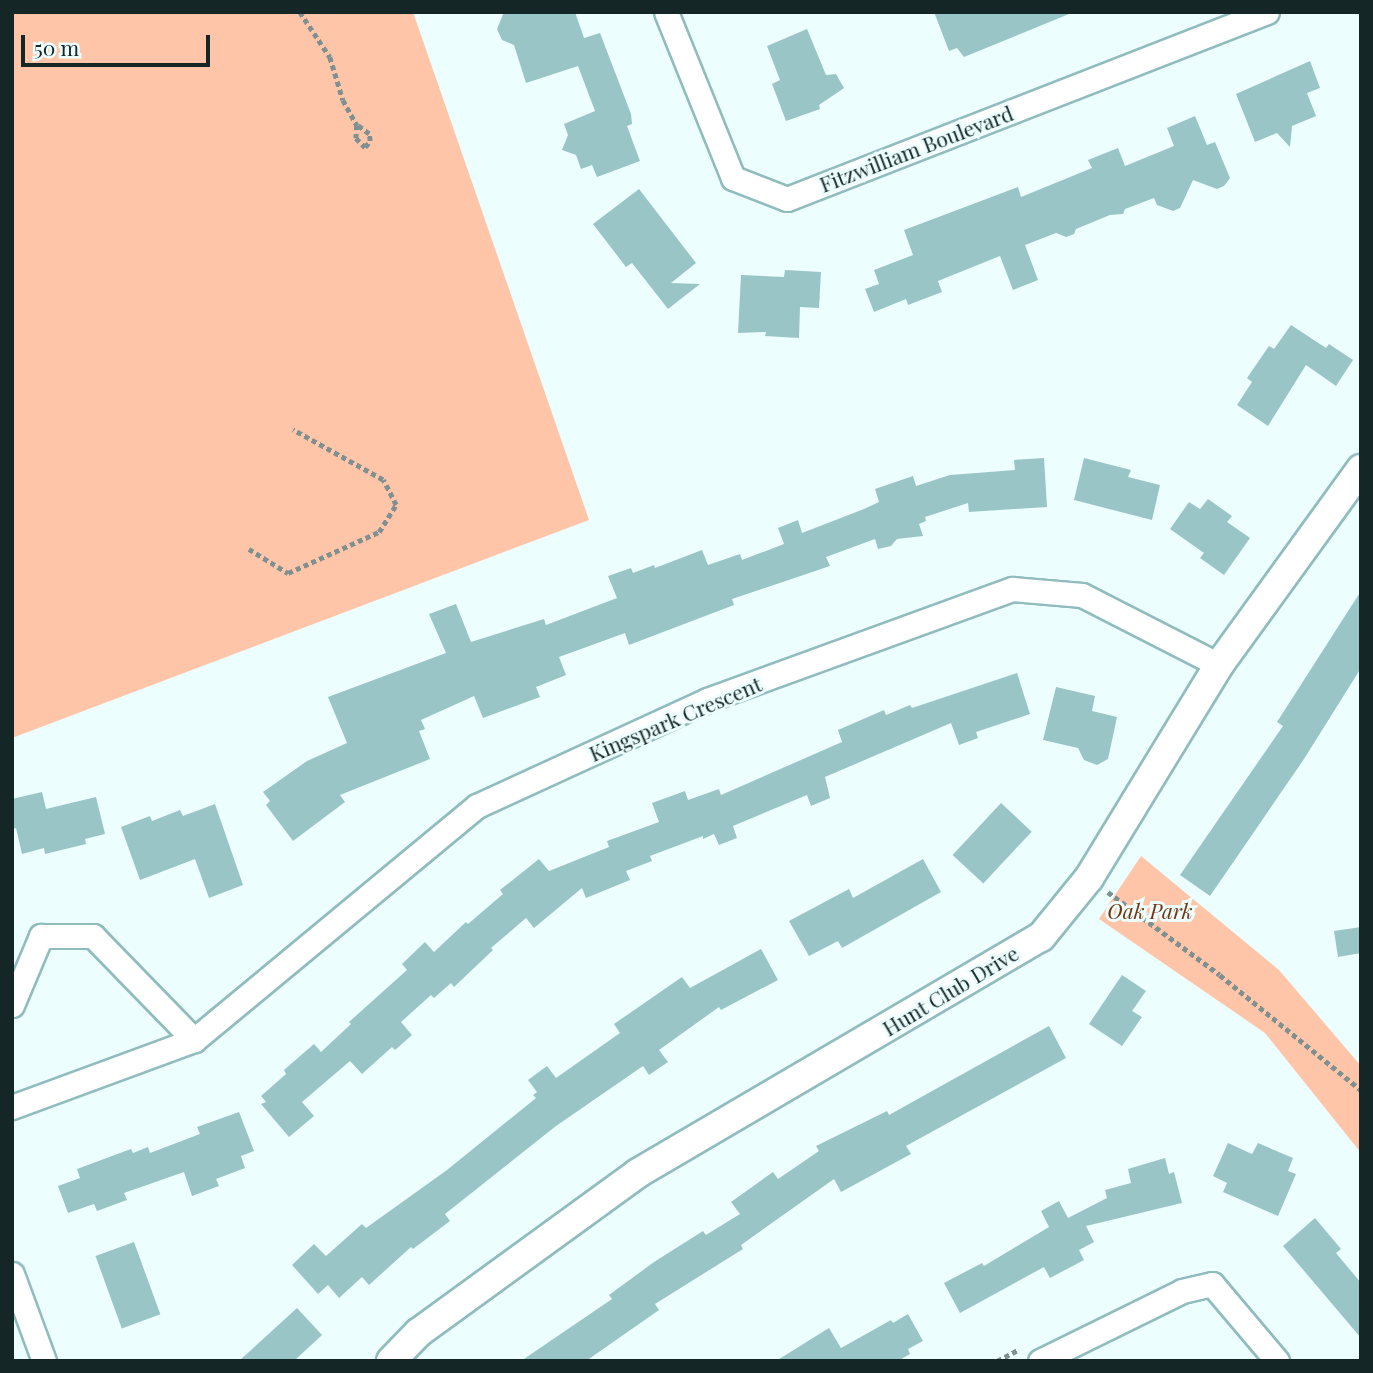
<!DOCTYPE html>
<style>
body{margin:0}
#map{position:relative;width:1373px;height:1373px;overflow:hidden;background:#edfefe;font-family:"Playfair Display",serif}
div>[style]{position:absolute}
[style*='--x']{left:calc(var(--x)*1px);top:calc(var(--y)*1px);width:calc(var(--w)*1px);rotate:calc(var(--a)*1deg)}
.green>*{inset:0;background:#fec5a9}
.building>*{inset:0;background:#9ac5c7;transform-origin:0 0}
.path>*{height:4.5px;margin-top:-2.25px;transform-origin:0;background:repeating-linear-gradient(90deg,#7f9091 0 5px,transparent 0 8.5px)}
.roads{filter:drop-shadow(2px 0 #91bcbe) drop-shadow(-2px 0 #91bcbe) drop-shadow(0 2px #91bcbe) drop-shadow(0 -2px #91bcbe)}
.minor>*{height:23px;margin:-11.5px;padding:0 11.5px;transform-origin:11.5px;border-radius:11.5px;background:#fff}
.tertiary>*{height:28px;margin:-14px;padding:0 14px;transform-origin:14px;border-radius:14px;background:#fff}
span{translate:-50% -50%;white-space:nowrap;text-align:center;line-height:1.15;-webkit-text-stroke:6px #edfefe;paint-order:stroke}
.street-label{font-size:21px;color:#152627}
.park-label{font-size:21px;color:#753610;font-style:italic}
.frame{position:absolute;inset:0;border:14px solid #152627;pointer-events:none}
.scale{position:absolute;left:21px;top:35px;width:189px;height:32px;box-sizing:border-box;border:4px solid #152627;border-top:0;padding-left:9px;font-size:21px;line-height:24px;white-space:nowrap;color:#152627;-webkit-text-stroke:5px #edfefe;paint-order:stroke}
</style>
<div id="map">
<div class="green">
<div style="clip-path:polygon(12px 12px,413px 12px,589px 520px,12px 738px)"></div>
<div style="clip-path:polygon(1141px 856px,1279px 970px,1361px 1066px,1361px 1153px,1265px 1033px,1099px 919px)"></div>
</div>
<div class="building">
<div style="clip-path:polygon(504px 12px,575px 12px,584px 38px,600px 33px,631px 114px,632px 124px,627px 126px,640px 161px,597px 177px,592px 165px,581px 169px,576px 155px,562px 150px,568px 135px,564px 124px,595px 111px,578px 66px,526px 83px,514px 45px,502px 40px,497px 29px)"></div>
<div style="clip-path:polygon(934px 12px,1068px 12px,1069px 14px,964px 57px,957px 48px,949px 51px)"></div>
<div style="clip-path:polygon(807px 29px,826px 75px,836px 74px,844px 88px,819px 105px,820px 109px,786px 121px,772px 84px,780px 80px,767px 46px)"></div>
<div style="clip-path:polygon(1310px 61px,1320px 88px,1307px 93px,1316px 116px,1292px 126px,1290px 147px,1277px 133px,1255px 142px,1236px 94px)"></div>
<div style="clip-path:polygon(1195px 116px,1207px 145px,1215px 142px,1230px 178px,1224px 186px,1217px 189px,1193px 180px,1180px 208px,1173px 211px,1157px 205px,1154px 198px,1125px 209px,1123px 214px,1110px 215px,1076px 229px,1074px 234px,1066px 237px,1056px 233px,1025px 245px,1038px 280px,1013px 290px,1000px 256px,938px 281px,942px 292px,908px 305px,906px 299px,874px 312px,865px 289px,879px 284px,874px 270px,913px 255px,904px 230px,1018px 187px,1021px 197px,1092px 168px,1088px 160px,1118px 148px,1125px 166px,1174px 146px,1167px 128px)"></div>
<div style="clip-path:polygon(639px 189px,696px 263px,671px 283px,700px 284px,668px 309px,632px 263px,626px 267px,593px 224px)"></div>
<div style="clip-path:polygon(785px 270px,821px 272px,819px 308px,800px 307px,799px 338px,765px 336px,766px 332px,738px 333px,741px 275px,784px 277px)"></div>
<div style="clip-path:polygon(1291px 325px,1326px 348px,1329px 344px,1353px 360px,1336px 386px,1306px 365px,1268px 426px,1237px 405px,1252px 382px,1247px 378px,1269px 346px,1274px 349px)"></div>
<div style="clip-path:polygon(1044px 458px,1047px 507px,969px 512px,968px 503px,925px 517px,926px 521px,919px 524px,923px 536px,897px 539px,891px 546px,878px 549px,875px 539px,826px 557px,830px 566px,732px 599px,734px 605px,629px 645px,625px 633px,559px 657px,566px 675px,536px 687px,540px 697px,483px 718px,474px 696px,421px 720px,425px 729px,419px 731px,430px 759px,340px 795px,345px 802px,293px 841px,266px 805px,270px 801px,263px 792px,307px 761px,347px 743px,328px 697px,446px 653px,429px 614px,456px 604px,471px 642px,544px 619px,546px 625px,617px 598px,608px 576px,631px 568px,633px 573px,654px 565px,655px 568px,702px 550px,708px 565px,740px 554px,742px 560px,784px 544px,778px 528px,798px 520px,802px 533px,864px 509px,879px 502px,875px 489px,913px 476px,916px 486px,950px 475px,1015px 470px,1014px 460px)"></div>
<div style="clip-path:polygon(1084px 458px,1131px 470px,1128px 477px,1160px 485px,1152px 520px,1074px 500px)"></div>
<div style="clip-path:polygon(1208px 499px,1232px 516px,1227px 522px,1250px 538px,1224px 575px,1200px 558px,1204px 553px,1170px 529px,1189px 502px,1200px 509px)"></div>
<div style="clip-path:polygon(1361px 591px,1361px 668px,1304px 759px,1210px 896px,1180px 875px,1283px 726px,1277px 722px)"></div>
<div style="clip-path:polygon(1017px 673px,1030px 714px,976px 732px,978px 738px,959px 745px,951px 723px,825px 777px,830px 798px,811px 806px,807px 795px,733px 826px,737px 838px,719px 845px,714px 834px,703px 839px,703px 836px,650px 856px,652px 861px,626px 871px,630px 880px,586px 898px,582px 888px,534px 928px,526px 918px,491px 948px,493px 950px,454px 987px,451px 983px,434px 998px,431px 995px,401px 1022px,412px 1035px,395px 1050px,392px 1047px,362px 1074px,350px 1061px,302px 1102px,314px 1116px,289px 1137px,261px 1104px,266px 1102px,261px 1096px,286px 1074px,284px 1070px,314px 1044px,321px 1052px,351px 1024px,349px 1022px,407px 970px,402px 964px,425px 942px,434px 952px,466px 922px,468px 924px,503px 894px,500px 890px,539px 859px,549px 871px,609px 847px,607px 841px,659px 822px,652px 803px,685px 791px,688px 800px,719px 789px,721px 795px,842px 742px,838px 730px,884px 710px,886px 715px,910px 705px,912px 708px)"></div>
<div style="clip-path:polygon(1056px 687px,1095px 696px,1092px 711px,1117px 717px,1108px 759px,1097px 765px,1084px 760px,1078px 748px,1043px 740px)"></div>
<div style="clip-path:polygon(42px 792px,46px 809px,96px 797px,105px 834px,85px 839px,86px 844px,45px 854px,44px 848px,22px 854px,16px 828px,12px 829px,12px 799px)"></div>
<div style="left:1001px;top:803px;width:42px;height:71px;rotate:43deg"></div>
<div style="clip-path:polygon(215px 804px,243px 885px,209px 898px,195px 859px,140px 880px,121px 827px,150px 816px,152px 821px,180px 810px,183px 816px)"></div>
<div style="clip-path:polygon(923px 859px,941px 892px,842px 948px,838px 941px,809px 956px,789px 921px,849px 889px,853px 898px)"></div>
<div style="clip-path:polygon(1361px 927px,1361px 953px,1338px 957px,1334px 931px)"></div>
<div style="clip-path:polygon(761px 949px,778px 980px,721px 1010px,719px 1007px,659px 1050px,668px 1062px,649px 1075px,643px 1066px,556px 1126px,445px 1214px,450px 1221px,413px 1249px,411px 1247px,369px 1285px,362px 1277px,339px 1298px,328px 1285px,318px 1294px,292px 1265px,314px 1244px,326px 1256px,362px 1224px,366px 1228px,447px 1170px,536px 1098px,533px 1095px,537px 1092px,528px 1080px,547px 1066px,556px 1078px,620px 1033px,614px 1024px,682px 977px,690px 988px)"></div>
<div style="clip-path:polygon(1122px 975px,1146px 991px,1132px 1011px,1142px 1017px,1122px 1046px,1089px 1024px)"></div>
<div style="clip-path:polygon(1049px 1026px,1066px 1058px,906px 1146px,911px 1154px,841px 1192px,834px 1179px,741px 1245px,743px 1249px,655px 1304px,659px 1310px,586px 1361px,521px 1361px,612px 1299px,609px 1295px,654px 1262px,703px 1231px,706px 1235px,740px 1214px,731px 1202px,773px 1172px,778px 1179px,819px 1151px,816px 1146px,887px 1111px,889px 1115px)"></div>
<div style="clip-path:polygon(239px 1112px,254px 1151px,241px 1156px,245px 1168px,216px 1179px,219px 1186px,192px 1196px,184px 1172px,124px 1193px,127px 1200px,97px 1211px,94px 1204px,68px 1213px,58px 1186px,80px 1178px,77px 1169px,131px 1149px,133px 1153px,148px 1147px,150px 1153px,200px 1134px,197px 1127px)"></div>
<div style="clip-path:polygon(1228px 1143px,1252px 1154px,1258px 1143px,1293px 1158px,1288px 1171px,1296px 1174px,1278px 1216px,1223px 1192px,1227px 1183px,1213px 1176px)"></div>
<div style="clip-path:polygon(1165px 1158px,1169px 1174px,1174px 1172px,1182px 1203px,1086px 1226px,1094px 1242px,1079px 1250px,1084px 1260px,1050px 1278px,1044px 1267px,960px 1313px,944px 1283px,982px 1263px,984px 1266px,1049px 1227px,1041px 1211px,1059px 1201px,1068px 1218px,1107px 1198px,1105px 1190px,1131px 1183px,1128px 1169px)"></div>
<div style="clip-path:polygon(1315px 1218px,1341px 1249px,1336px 1253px,1361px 1283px,1361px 1338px,1283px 1246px)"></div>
<div style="left:134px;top:1242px;width:77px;height:41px;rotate:70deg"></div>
<div style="clip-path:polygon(297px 1308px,322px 1335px,294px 1361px,239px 1361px)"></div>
<div style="clip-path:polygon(908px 1314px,923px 1341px,908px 1349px,910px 1354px,898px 1361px,776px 1361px,829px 1328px,841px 1348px,891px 1320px,893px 1323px)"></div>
</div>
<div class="path">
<div style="--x:300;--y:12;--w:54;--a:56.3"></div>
<div style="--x:330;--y:57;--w:45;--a:73.2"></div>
<div style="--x:343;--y:100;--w:29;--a:61"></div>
<div style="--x:357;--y:125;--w:13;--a:94"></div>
<div style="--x:356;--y:138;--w:13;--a:45"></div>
<div style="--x:365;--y:147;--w:8;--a:-50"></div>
<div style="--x:370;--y:141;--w:7;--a:-98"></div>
<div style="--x:369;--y:134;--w:15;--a:-143"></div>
<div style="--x:249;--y:549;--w:46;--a:31.6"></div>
<div style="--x:288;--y:573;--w:100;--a:-24.3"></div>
<div style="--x:379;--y:532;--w:32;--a:-58"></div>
<div style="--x:396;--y:505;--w:28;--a:-117"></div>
<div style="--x:383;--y:480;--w:103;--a:-150.9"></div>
<div style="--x:1108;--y:892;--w:139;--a:36.5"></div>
<div style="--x:1220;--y:975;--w:182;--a:39.2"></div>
<div style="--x:997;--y:1361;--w:24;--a:-28"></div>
</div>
<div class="roads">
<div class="minor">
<div style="--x:666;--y:12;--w:179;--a:68"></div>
<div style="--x:733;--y:178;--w:58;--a:21.3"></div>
<div style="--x:787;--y:199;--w:515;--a:-21.29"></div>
<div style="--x:12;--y:1005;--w:75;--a:-67.2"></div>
<div style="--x:41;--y:936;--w:52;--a:0"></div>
<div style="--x:93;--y:936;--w:145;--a:45.8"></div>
<div style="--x:194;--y:1040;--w:367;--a:-39.6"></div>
<div style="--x:477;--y:806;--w:253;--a:-24.7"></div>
<div style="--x:707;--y:700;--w:325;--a:-20"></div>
<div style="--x:1012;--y:589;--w:70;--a:4.9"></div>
<div style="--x:1082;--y:595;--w:154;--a:27.1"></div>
<div style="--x:12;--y:1107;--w:194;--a:-20.2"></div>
<div style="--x:12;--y:1274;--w:93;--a:69.8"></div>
<div style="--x:1040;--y:1361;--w:158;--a:-26.2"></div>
<div style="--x:1182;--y:1291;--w:31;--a:-13"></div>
<div style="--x:1212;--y:1284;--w:101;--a:49.8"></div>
</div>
<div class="tertiary">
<div style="--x:391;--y:1361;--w:39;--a:-46"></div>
<div style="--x:418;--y:1333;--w:272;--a:-36"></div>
<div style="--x:638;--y:1173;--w:467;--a:-30.4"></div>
<div style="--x:1041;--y:937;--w:76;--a:-50.9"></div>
<div style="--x:1089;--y:878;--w:250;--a:-58.6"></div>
<div style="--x:1219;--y:665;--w:242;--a:-54.1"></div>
</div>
</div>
<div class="street-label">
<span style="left:916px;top:148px;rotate:-21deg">Fitzwilliam Boulevard</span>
<span style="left:675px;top:718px;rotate:-23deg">Kingspark Crescent</span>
<span style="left:950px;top:990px;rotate:-31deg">Hunt Club Drive</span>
</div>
<div class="park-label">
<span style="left:1150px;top:910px">Oak Park</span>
</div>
<div class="frame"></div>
<div class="scale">50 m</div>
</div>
